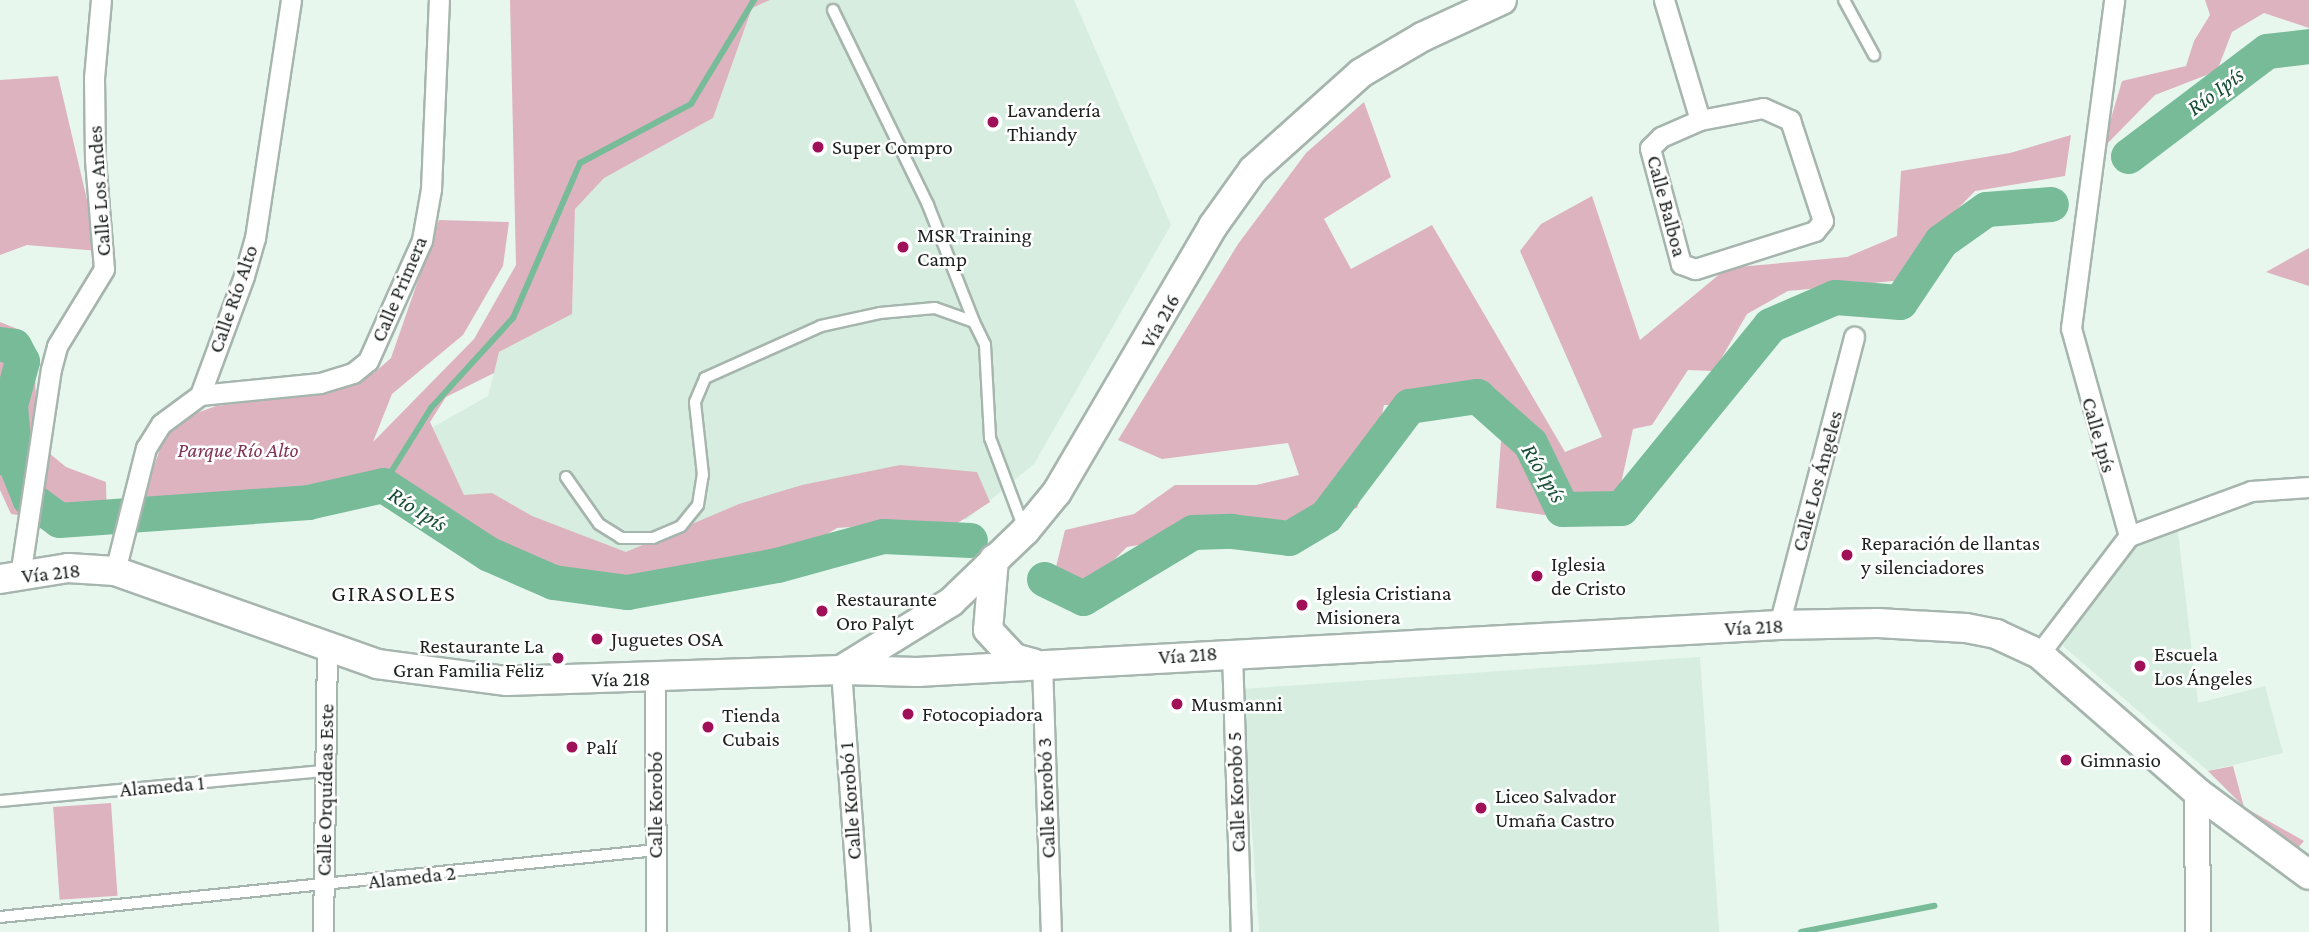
<!DOCTYPE html>
<meta charset="utf-8">
<style>
body{margin:0}
#map{position:relative;width:2309px;height:932px;overflow:hidden;background:#e8f7ee;font-family:"Crimson Pro",serif}
div>[style]{position:absolute}
[style*='--x']{left:calc(var(--x)*1px);top:calc(var(--y)*1px);width:calc(var(--w)*1px);rotate:calc(var(--a)*1deg)}
.built>*{inset:0;background:#d6ede0;transform-origin:0 0}
.green>*{inset:0;background:#deb3c0;transform-origin:0 0}
.stream>*{height:6px;margin:-3px;padding:0 3px;transform-origin:3px;border-radius:3px;background:#7b9}
.river>*{height:35px;margin:-17.5px;padding:0 17.5px;transform-origin:17.5px;border-radius:17.5px;background:#7b9}
.roads{filter:drop-shadow(2px 0 #a6b5ad) drop-shadow(-2px 0 #a6b5ad) drop-shadow(0 2px #a6b5ad) drop-shadow(0 -2px #a6b5ad)}
.service>*{height:10px;margin:-5px;padding:0 5px;transform-origin:5px;border-radius:5px;background:#fff}
.minor>*{height:19px;margin:-9.5px;padding:0 9.5px;transform-origin:9.5px;border-radius:9.5px;background:#fff}
.tertiary>*{height:24px;margin:-12px;padding:0 12px;transform-origin:12px;border-radius:12px;background:#fff}
.secondary>*{height:28px;margin:-14px;padding:0 14px;transform-origin:14px;border-radius:14px;background:#fff}
.dots>*{width:19px;height:19px;translate:-50% -50%;box-sizing:border-box;border:4px solid #fff;border-radius:50%}
span{translate:-50% -50%;white-space:nowrap;text-align:center;line-height:1.15;-webkit-text-stroke:5px #fff;paint-order:stroke}
.poi-label{font-size:21px;color:#1c211e}
.left{translate:0 -50%;text-align:left}
.right{translate:-100% -50%;text-align:right}
.street-label{font-size:21px;color:#1c211e}
.park-label{font-size:21px;color:#833352;font-style:italic}
.water-label{font-size:23px;color:#174c35;font-style:italic}
.neighbourhood-label{font-size:23px;color:#1c211e;letter-spacing:2px}
</style>
<div id="map">
<div class="built">
<div style="clip-path:polygon(770px 0,1074px 0,1171px 225px,1034px 464px,966px 520px,901px 491px,819px 516px,571px 564px,442px 481px,426px 431px,488px 396px,499px 352px,572px 314px,575px 209px,603px 178px,713px 118px,752px 8px)"></div>
<div style="clip-path:polygon(2177px 524px,2198px 703px,2265px 686px,2283px 753px,2208px 771px,2063px 646px,2094px 587px,2131px 546px)"></div>
<div style="left:1700px;top:657px;width:276px;height:459px;rotate:86deg"></div>
</div>
<div class="green">
<div style="clip-path:polygon(510px 0,770px 0,752px 8px,713px 118px,604px 178px,575px 209px,572px 314px,499px 352px,494px 373px,446px 397px,430px 422px,464px 495px,492px 493px,532px 516px,626px 552px,739px 504px,802px 485px,900px 465px,977px 472px,990px 502px,950px 528px,905px 523px,837px 528px,777px 565px,627px 592px,553px 582px,489px 554px,440px 514px,376px 495px,326px 508px,195px 515px,140px 528px,147px 506px,140px 506px,166px 432px,188px 416px,216px 406px,326px 393px,374px 373px,391px 358px,439px 220px,509px 222px,503px 266px,463px 335px,392px 394px,373px 442px,474px 339px,516px 265px)"></div>
<div style="clip-path:polygon(2205px 0,2309px 0,2309px 28px,2264px 13px,2232px 32px,2217px 71px,2155px 95px,2102px 149px,2122px 81px,2186px 66px,2194px 41px,2210px 15px)"></div>
<div style="clip-path:polygon(58px 76px,99px 251px,27px 245px,0 255px,0 80px)"></div>
<div style="clip-path:polygon(1364px 102px,1391px 177px,1324px 219px,1351px 269px,1432px 225px,1565px 452px,1602px 437px,1520px 251px,1541px 224px,1592px 196px,1640px 340px,1727px 268px,1847px 257px,1897px 236px,1901px 171px,2010px 153px,2071px 135px,2065px 176px,1975px 191px,1935px 232px,1936px 277px,1788px 291px,1747px 314px,1714px 371px,1688px 370px,1652px 425px,1633px 429px,1620px 488px,1577px 513px,1544px 515px,1496px 508px,1502px 427px,1457px 406px,1384px 405px,1370px 471px,1357px 508px,1127px 547px,1086px 588px,1055px 571px,1065px 530px,1134px 514px,1175px 485px,1256px 485px,1299px 475px,1288px 443px,1162px 459px,1118px 440px,1238px 244px,1306px 153px)"></div>
<div style="clip-path:polygon(2309px 247px,2309px 286px,2266px 272px,2309px 248px)"></div>
<div style="clip-path:polygon(0 322px,25px 332px,34px 352px,38px 444px,66px 467px,106px 482px,107px 529px,11px 514px,0 490px)"></div>
<div style="clip-path:polygon(2233px 766px,2244px 807px,2304px 841px,2298px 848px,2244px 807px,2208px 771px)"></div>
<div style="left:111px;top:803px;width:93px;height:58px;rotate:86deg"></div>
</div>
<div class="stream">
<div style="--x:0;--y:472;--w:17;--a:-31"></div>
<div style="--x:383;--y:485;--w:91;--a:-58.1"></div>
<div style="--x:431;--y:408;--w:122;--a:-47.7"></div>
<div style="--x:513;--y:318;--w:169;--a:-66.6"></div>
<div style="--x:580;--y:163;--w:126;--a:-28"></div>
<div style="--x:691;--y:104;--w:122;--a:-58.8"></div>
<div style="--x:1801;--y:932;--w:136;--a:-11.1"></div>
</div>
<div class="river">
<div style="--x:2128;--y:156;--w:174;--a:-37.1"></div>
<div style="--x:2267;--y:51;--w:42;--a:-6.8"></div>
<div style="--x:0;--y:344;--w:14;--a:8"></div>
<div style="--x:14;--y:346;--w:17;--a:62"></div>
<div style="--x:22;--y:361;--w:46;--a:105.3"></div>
<div style="--x:10;--y:405;--w:58;--a:85.1"></div>
<div style="--x:15;--y:463;--w:38;--a:68"></div>
<div style="--x:29;--y:498;--w:37;--a:36"></div>
<div style="--x:59;--y:520;--w:250;--a:-4.1"></div>
<div style="--x:308;--y:502;--w:77;--a:-12.8"></div>
<div style="--x:383;--y:485;--w:126;--a:33.1"></div>
<div style="--x:489;--y:554;--w:70;--a:23.6"></div>
<div style="--x:553;--y:582;--w:75;--a:7.7"></div>
<div style="--x:627;--y:592;--w:152;--a:-10.2"></div>
<div style="--x:777;--y:565;--w:110;--a:-15.3"></div>
<div style="--x:883;--y:536;--w:87;--a:2.6"></div>
<div style="--x:1044;--y:579;--w:43;--a:26"></div>
<div style="--x:1083;--y:598;--w:128;--a:-31"></div>
<div style="--x:1193;--y:532;--w:38;--a:-2"></div>
<div style="--x:1231;--y:531;--w:58;--a:6.9"></div>
<div style="--x:1289;--y:538;--w:43;--a:-30.7"></div>
<div style="--x:1326;--y:516;--w:138;--a:-53"></div>
<div style="--x:1409;--y:406;--w:69;--a:-8.4"></div>
<div style="--x:1477;--y:396;--w:71;--a:41.6"></div>
<div style="--x:1530;--y:443;--w:73;--a:64.1"></div>
<div style="--x:1562;--y:509;--w:59;--a:-1"></div>
<div style="--x:1621;--y:508;--w:236;--a:-50.8"></div>
<div style="--x:1770;--y:325;--w:71;--a:-23.3"></div>
<div style="--x:1835;--y:297;--w:65;--a:4.4"></div>
<div style="--x:1900;--y:302;--w:73;--a:-56.1"></div>
<div style="--x:1941;--y:241;--w:55;--a:-35.4"></div>
<div style="--x:1986;--y:209;--w:65;--a:-4.4"></div>
</div>
<div class="roads">
<div class="service">
<div style="--x:1844;--y:0;--w:63;--a:61.4"></div>
<div style="--x:833;--y:10;--w:217;--a:64"></div>
<div style="--x:928;--y:205;--w:126;--a:68.5"></div>
<div style="--x:566;--y:477;--w:57;--a:54.9"></div>
<div style="--x:599;--y:524;--w:26;--a:32"></div>
<div style="--x:621;--y:538;--w:32;--a:0"></div>
<div style="--x:653;--y:538;--w:30;--a:-23"></div>
<div style="--x:681;--y:526;--w:27;--a:-51"></div>
<div style="--x:698;--y:505;--w:30;--a:-81"></div>
<div style="--x:703;--y:475;--w:73;--a:-96.3"></div>
<div style="--x:695;--y:402;--w:26;--a:-67"></div>
<div style="--x:705;--y:378;--w:127;--a:-24.1"></div>
<div style="--x:821;--y:326;--w:60;--a:-12.4"></div>
<div style="--x:880;--y:313;--w:55;--a:-5.2"></div>
<div style="--x:935;--y:308;--w:41;--a:19.7"></div>
<div style="--x:974;--y:322;--w:25;--a:64"></div>
<div style="--x:985;--y:345;--w:93;--a:86.9"></div>
<div style="--x:990;--y:438;--w:94;--a:69.4"></div>
<div style="--x:0;--y:801;--w:325;--a:-5.3"></div>
<div style="--x:0;--y:917;--w:659;--a:-5.83"></div>
</div>
<div class="minor">
<div style="--x:1664;--y:0;--w:125;--a:73.3"></div>
<div style="--x:1700;--y:120;--w:64;--a:-10.8"></div>
<div style="--x:1763;--y:108;--w:30;--a:24"></div>
<div style="--x:1790;--y:120;--w:106;--a:71.9"></div>
<div style="--x:1823;--y:221;--w:13;--a:129"></div>
<div style="--x:1815;--y:231;--w:126;--a:162.4"></div>
<div style="--x:1695;--y:269;--w:15;--a:-160"></div>
<div style="--x:1681;--y:264;--w:120;--a:-105"></div>
<div style="--x:1650;--y:148;--w:16;--a:-45"></div>
<div style="--x:1661;--y:137;--w:43;--a:-23.6"></div>
<div style="--x:200;--y:395;--w:121;--a:-5.7"></div>
<div style="--x:320;--y:383;--w:34;--a:-17"></div>
<div style="--x:353;--y:373;--w:19;--a:-39"></div>
<div style="--x:368;--y:361;--w:133;--a:-65.9"></div>
<div style="--x:422;--y:240;--w:52;--a:-80"></div>
<div style="--x:431;--y:189;--w:189;--a:-87.6"></div>
<div style="--x:2129;--y:536;--w:130;--a:-20.2"></div>
<div style="--x:2251;--y:491;--w:58;--a:-3.9"></div>
<div style="--x:115;--y:571;--w:127;--a:-75.9"></div>
<div style="--x:146;--y:448;--w:28;--a:-58"></div>
<div style="--x:161;--y:424;--w:49;--a:-36.6"></div>
<div style="--x:200;--y:395;--w:127;--a:-69.7"></div>
<div style="--x:244;--y:276;--w:40;--a:-74"></div>
<div style="--x:255;--y:238;--w:241;--a:-81.4"></div>
<div style="--x:20;--y:576;--w:209;--a:-81.5"></div>
<div style="--x:51;--y:369;--w:24;--a:-75"></div>
<div style="--x:57;--y:346;--w:90;--a:-58.6"></div>
<div style="--x:104;--y:269;--w:110;--a:-94.7"></div>
<div style="--x:95;--y:159;--w:81;--a:-90.7"></div>
<div style="--x:94;--y:78;--w:78;--a:-84.9"></div>
<div style="--x:1779;--y:625;--w:298;--a:-75.4"></div>
<div style="--x:1232;--y:652;--w:280;--a:88.2"></div>
<div style="--x:2039;--y:654;--w:148;--a:-52.7"></div>
<div style="--x:2129;--y:536;--w:216;--a:-105.6"></div>
<div style="--x:2071;--y:328;--w:331;--a:-82.5"></div>
<div style="--x:1042;--y:664;--w:268;--a:88.1"></div>
<div style="--x:841;--y:670;--w:263;--a:85.9"></div>
<div style="--x:655;--y:679;--w:253;--a:89.8"></div>
<div style="--x:323;--y:932;--w:284;--a:-89.2"></div>
</div>
<div class="tertiary">
<div style="--x:2197;--y:792;--w:140;--a:89.6"></div>
</div>
<div class="secondary">
<div style="--x:994;--y:559;--w:71;--a:94.8"></div>
<div style="--x:988;--y:630;--w:38;--a:47"></div>
<div style="--x:1014;--y:658;--w:20;--a:15"></div>
<div style="--x:0;--y:579;--w:69;--a:-9.2"></div>
<div style="--x:68;--y:568;--w:47;--a:3.7"></div>
<div style="--x:115;--y:571;--w:278;--a:19.5"></div>
<div style="--x:377;--y:664;--w:131;--a:7.5"></div>
<div style="--x:507;--y:681;--w:334;--a:-1.9"></div>
<div style="--x:841;--y:670;--w:76;--a:1.5"></div>
<div style="--x:917;--y:672;--w:863;--a:-3.12"></div>
<div style="--x:1779;--y:625;--w:99;--a:-1.2"></div>
<div style="--x:1878;--y:623;--w:88;--a:3.3"></div>
<div style="--x:1966;--y:628;--w:31;--a:11"></div>
<div style="--x:1996;--y:634;--w:47;--a:24.9"></div>
<div style="--x:2039;--y:654;--w:210;--a:41.1"></div>
<div style="--x:2197;--y:792;--w:139;--a:36.5"></div>
<div style="--x:841;--y:670;--w:129;--a:-31.7"></div>
<div style="--x:951;--y:602;--w:103;--a:-43.8"></div>
<div style="--x:1025;--y:531;--w:50;--a:-50.6"></div>
<div style="--x:1057;--y:492;--w:308;--a:-59.6"></div>
<div style="--x:1213;--y:226;--w:69;--a:-54.5"></div>
<div style="--x:1253;--y:170;--w:145;--a:-41.9"></div>
<div style="--x:1361;--y:73;--w:71;--a:-30.5"></div>
<div style="--x:1422;--y:37;--w:88;--a:-24.8"></div>
</div>
</div>
<div class="dots">
<div style="left:993px;top:122px;background:#a01058"></div>
<div style="left:818px;top:147px;background:#a01058"></div>
<div style="left:903px;top:247px;background:#a01058"></div>
<div style="left:1847px;top:555px;background:#a01058"></div>
<div style="left:1537px;top:576px;background:#a01058"></div>
<div style="left:1302px;top:605px;background:#a01058"></div>
<div style="left:822px;top:611px;background:#a01058"></div>
<div style="left:597px;top:639px;background:#a01058"></div>
<div style="left:558px;top:658px;background:#a01058"></div>
<div style="left:2140px;top:666px;background:#a01058"></div>
<div style="left:1177px;top:704px;background:#a01058"></div>
<div style="left:908px;top:714px;background:#a01058"></div>
<div style="left:708px;top:727px;background:#a01058"></div>
<div style="left:572px;top:747px;background:#a01058"></div>
<div style="left:2066px;top:760px;background:#a01058"></div>
<div style="left:1481px;top:808px;background:#a01058"></div>
</div>
<div class="poi-label">
<span class="left" style="left:1007px;top:122px">Lavandería<br>Thiandy</span>
<span class="left" style="left:832px;top:147px">Super Compro</span>
<span class="left" style="left:917px;top:247px">MSR Training<br>Camp</span>
<span class="left" style="left:1861px;top:555px">Reparación de llantas<br>y silenciadores</span>
<span class="left" style="left:1551px;top:576px">Iglesia<br>de Cristo</span>
<span class="left" style="left:1316px;top:605px">Iglesia Cristiana<br>Misionera</span>
<span class="left" style="left:836px;top:611px">Restaurante<br>Oro Palyt</span>
<span class="left" style="left:611px;top:639px">Juguetes OSA</span>
<span class="right" style="left:544px;top:658px">Restaurante La<br>Gran Familia Feliz</span>
<span class="left" style="left:2154px;top:666px">Escuela<br>Los Ángeles</span>
<span class="left" style="left:1191px;top:704px">Musmanni</span>
<span class="left" style="left:922px;top:714px">Fotocopiadora</span>
<span class="left" style="left:722px;top:727px">Tienda<br>Cubais</span>
<span class="left" style="left:586px;top:747px">Palí</span>
<span class="left" style="left:2080px;top:760px">Gimnasio</span>
<span class="left" style="left:1495px;top:808px">Liceo Salvador<br>Umaña Castro</span>
</div>
<div class="street-label">
<span style="left:99px;top:191px;rotate:-94deg">Calle Los Andes</span>
<span style="left:1667px;top:206px;rotate:75deg">Calle Balboa</span>
<span style="left:399px;top:289px;rotate:-67deg">Calle Primera</span>
<span style="left:233px;top:299px;rotate:-71deg">Calle Río Alto</span>
<span style="left:1160px;top:321px;rotate:-61deg">Vía 216</span>
<span style="left:2099px;top:435px;rotate:74deg">Calle Ipís</span>
<span style="left:1817px;top:481px;rotate:-75deg">Calle Los Ángeles</span>
<span style="left:51px;top:573px;rotate:-6deg">Vía 218</span>
<span style="left:1754px;top:627px;rotate:-3deg">Vía 218</span>
<span style="left:1188px;top:655px;rotate:-4deg">Vía 218</span>
<span style="left:621px;top:679px;rotate:-1deg">Vía 218</span>
<span style="left:162px;top:786px;rotate:-5deg">Alameda 1</span>
<span style="left:325px;top:790px;rotate:-89deg">Calle Orquídeas Este</span>
<span style="left:1236px;top:792px;rotate:-92deg">Calle Korobó 5</span>
<span style="left:1046px;top:798px;rotate:-92deg">Calle Korobó 3</span>
<span style="left:850px;top:801px;rotate:-94deg">Calle Korobó 1</span>
<span style="left:655px;top:805px;rotate:-90deg">Calle Korobó</span>
<span style="left:412px;top:877px;rotate:-6deg">Alameda 2</span>
</div>
<div class="park-label">
<span style="left:238px;top:450px">Parque Río Alto</span>
</div>
<div class="water-label">
<span style="left:2215px;top:91px;rotate:-37deg">Río Ipís</span>
<span style="left:1544px;top:473px;rotate:59deg">Río Ipís</span>
<span style="left:418px;top:509px;rotate:32deg">Río Ipís</span>
</div>
<div class="neighbourhood-label">
<span style="left:394px;top:593px">GIRASOLES</span>
</div>
</div>
